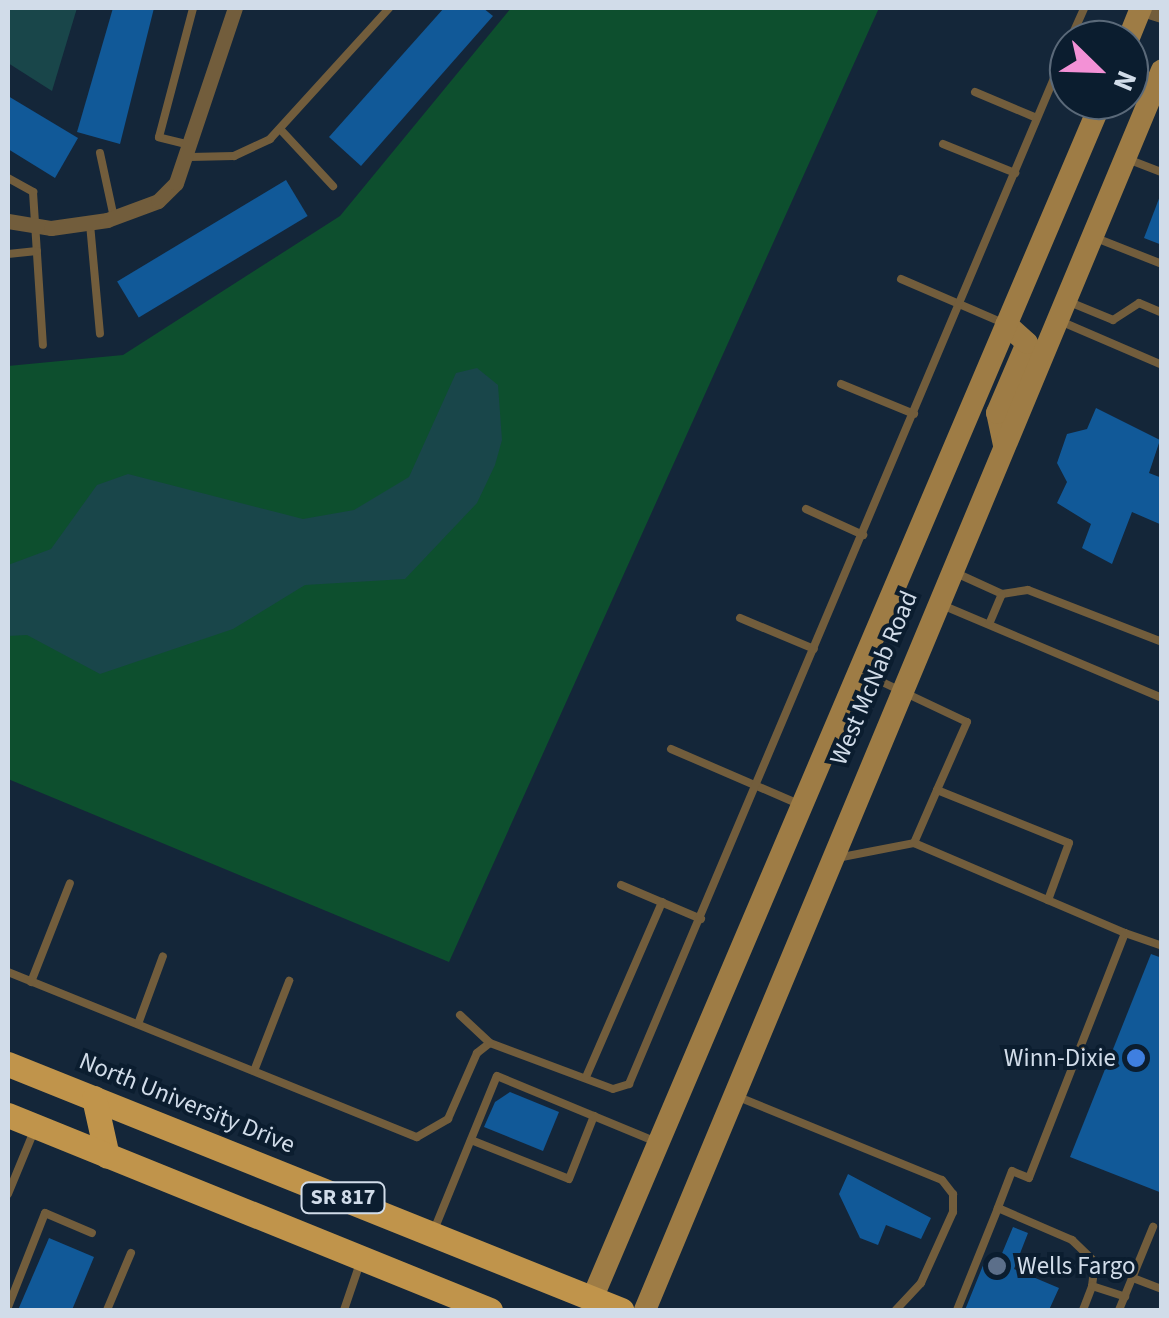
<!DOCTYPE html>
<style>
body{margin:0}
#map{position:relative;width:1169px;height:1318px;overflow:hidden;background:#142639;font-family:"Source Sans 3",sans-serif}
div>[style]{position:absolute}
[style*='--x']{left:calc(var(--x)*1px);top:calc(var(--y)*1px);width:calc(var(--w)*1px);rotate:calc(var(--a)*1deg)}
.green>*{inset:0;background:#0d4f2e}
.water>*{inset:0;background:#19464a}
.building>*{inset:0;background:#115998;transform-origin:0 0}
.service>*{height:8px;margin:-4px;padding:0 4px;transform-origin:4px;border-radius:4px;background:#725d3c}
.minor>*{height:15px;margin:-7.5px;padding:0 7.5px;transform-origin:7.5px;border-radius:7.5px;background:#725d3c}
.tertiary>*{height:20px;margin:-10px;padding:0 10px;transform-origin:10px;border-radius:10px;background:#725d3c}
.secondary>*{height:22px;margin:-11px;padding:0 11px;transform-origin:11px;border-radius:11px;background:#9e7c45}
.primary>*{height:25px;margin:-12.5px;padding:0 12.5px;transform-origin:12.5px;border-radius:12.5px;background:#c0944b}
.dots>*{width:28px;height:28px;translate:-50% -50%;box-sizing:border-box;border:5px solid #0b1d2f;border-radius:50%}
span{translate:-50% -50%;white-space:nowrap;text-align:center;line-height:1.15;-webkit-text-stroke:8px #0b1d2f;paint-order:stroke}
.shield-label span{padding:2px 8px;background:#0b1d2f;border:2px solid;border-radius:8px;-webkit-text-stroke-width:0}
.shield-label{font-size:22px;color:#d1dce9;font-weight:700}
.street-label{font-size:25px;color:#d1dce9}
.poi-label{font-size:25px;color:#d1dce9}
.right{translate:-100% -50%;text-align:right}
.left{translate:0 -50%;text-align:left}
.frame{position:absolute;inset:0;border:10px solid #d1dce9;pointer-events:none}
.north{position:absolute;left:1049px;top:20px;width:100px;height:100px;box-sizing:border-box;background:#0b1d2f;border:2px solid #5a6979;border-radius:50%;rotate:113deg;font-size:28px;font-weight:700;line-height:40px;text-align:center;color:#d1dce9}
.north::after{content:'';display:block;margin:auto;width:35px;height:45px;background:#f391d6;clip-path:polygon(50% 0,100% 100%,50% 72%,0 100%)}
</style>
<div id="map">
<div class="green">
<div style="clip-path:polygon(511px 8px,879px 8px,449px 962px,8px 779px,8px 366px,123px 355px,340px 216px)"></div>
</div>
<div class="water">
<div style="clip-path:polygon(8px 8px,77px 8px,52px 91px,8px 63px)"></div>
<div style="clip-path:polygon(477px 368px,498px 385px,502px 440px,495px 465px,477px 503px,405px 579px,305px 585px,233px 629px,100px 674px,27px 635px,8px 636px,8px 565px,51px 549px,97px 485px,128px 474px,303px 519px,354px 510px,409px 477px,456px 373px)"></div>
</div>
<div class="building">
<div style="clip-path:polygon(113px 8px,154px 8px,120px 144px,77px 132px)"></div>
<div style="clip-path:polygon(444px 8px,483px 8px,493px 16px,361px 166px,329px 137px)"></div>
<div style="clip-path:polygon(8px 96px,78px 138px,55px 178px,8px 149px)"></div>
<div style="left:286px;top:180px;width:42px;height:197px;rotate:59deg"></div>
<div style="clip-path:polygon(1160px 196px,1162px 197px,1162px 245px,1144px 238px)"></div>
<div style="clip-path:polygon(1096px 408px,1160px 440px,1149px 473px,1162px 478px,1162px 525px,1132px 512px,1112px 564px,1082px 548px,1091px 524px,1057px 503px,1067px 482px,1057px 463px,1067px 434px,1087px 429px)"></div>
<div style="clip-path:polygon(1151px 954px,1162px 958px,1162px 1193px,1070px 1157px)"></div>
<div style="clip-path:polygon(510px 1092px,559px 1112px,543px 1151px,484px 1127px,495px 1102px)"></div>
<div style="clip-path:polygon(848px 1174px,931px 1218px,921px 1239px,886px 1225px,878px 1245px,860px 1238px,839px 1194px)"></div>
<div style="clip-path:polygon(1013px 1227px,1028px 1233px,1014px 1269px,1059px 1288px,1049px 1310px,965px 1310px,986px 1258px,998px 1263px)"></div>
<div style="clip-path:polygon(49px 1238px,94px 1257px,72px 1310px,18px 1310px)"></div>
</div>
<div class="service">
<div style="--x:1070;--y:40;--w:35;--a:-66"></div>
<div style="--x:975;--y:92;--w:67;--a:22.8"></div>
<div style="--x:280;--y:129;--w:78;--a:47.1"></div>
<div style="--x:943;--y:144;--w:78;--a:21.9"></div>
<div style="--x:190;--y:145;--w:32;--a:-166"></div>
<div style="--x:159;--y:137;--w:133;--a:-75.2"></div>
<div style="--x:100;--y:153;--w:66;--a:77.8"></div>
<div style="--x:190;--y:157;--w:44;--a:-1.3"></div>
<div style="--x:234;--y:156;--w:40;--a:-25"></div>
<div style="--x:270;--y:139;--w:177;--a:-47.7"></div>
<div style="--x:1130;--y:160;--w:34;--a:21"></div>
<div style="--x:8;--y:178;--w:29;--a:29"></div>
<div style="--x:33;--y:192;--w:153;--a:86.3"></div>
<div style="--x:90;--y:224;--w:110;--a:84.8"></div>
<div style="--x:1096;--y:238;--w:71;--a:21.5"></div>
<div style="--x:8;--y:254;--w:29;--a:-6"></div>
<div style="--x:901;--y:279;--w:111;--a:23.3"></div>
<div style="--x:1067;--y:301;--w:50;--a:22.4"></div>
<div style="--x:1113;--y:320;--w:31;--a:-33"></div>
<div style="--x:1139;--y:303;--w:25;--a:23"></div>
<div style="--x:1060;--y:321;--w:111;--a:23.3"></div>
<div style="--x:841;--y:384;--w:79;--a:22.3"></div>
<div style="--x:806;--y:509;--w:63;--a:24.5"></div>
<div style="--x:956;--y:573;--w:51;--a:24.5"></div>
<div style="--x:1002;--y:594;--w:26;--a:-9"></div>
<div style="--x:1028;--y:590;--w:144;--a:21.2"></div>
<div style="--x:942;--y:605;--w:239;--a:22.9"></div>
<div style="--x:740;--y:618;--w:80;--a:22.7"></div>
<div style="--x:990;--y:622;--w:30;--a:-67"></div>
<div style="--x:861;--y:672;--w:117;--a:25.3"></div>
<div style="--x:967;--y:722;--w:74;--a:113.8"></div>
<div style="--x:671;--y:749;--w:139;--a:23.3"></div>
<div style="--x:914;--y:843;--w:58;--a:-66.5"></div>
<div style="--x:937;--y:790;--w:142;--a:21.9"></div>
<div style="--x:1069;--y:843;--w:61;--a:110.2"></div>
<div style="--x:837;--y:858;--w:78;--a:-11"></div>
<div style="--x:914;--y:843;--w:229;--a:23.1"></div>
<div style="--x:1125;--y:933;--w:263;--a:111.4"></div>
<div style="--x:1029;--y:1178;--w:18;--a:-158"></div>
<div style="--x:1012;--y:1171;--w:40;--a:111"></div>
<div style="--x:998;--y:1208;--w:81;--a:23.4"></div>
<div style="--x:1072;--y:1240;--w:32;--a:44"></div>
<div style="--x:1095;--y:1262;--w:24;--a:97"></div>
<div style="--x:621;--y:885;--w:87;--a:23"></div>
<div style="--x:1125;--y:933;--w:39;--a:19"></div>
<div style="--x:8;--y:972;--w:441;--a:22"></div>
<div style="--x:417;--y:1137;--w:36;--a:-30"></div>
<div style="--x:448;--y:1119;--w:72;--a:-66.3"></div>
<div style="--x:477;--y:1053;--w:16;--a:-38"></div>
<div style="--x:490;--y:1043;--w:131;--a:20.5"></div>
<div style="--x:613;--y:1089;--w:17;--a:-17"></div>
<div style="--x:629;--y:1084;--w:1130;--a:-67.09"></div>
<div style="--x:31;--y:982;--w:106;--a:-68.5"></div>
<div style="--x:460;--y:1015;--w:41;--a:43"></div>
<div style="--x:138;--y:1024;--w:72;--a:-69.8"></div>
<div style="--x:254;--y:1071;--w:97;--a:-68.7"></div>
<div style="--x:586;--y:1077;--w:191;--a:-66.5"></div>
<div style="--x:736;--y:1096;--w:222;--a:22.2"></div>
<div style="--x:942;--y:1180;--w:18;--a:52"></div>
<div style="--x:953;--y:1194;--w:18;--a:90"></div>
<div style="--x:953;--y:1212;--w:78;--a:114.3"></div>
<div style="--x:921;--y:1283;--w:37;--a:133"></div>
<div style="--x:471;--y:1140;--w:105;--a:21.7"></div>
<div style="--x:569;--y:1179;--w:68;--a:-68.4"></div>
<div style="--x:8;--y:1194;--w:68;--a:-67.6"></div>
<div style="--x:434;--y:1230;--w:166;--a:-67.8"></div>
<div style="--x:497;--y:1076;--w:170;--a:22.5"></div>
<div style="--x:1133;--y:1278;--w:31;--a:21"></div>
<div style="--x:8;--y:1307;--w:101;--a:-68.5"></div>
<div style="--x:45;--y:1213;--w:51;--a:23.1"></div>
<div style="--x:107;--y:1310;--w:62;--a:-67.2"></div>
<div style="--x:344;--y:1310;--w:50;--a:-71.2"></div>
<div style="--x:957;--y:1310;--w:110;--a:-68.1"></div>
<div style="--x:1083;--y:1310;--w:26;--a:-69"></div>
<div style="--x:1092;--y:1286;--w:35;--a:18"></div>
<div style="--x:1119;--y:1310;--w:90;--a:-67.7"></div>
</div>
<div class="minor">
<div style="--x:8;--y:221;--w:44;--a:9.2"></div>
<div style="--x:51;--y:228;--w:57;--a:-8.1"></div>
<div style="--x:107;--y:220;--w:54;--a:-20.4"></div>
<div style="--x:158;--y:201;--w:25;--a:-45"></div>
<div style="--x:176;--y:183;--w:185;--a:-71.4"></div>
</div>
<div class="tertiary">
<div style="--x:1146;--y:8;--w:17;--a:17"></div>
</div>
<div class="secondary">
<div style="--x:1128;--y:40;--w:35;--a:-68"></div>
<div style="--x:1004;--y:445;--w:33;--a:-102"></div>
<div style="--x:997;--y:413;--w:76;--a:-66.8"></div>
<div style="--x:1027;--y:343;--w:28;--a:-138"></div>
<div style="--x:592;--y:1299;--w:1303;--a:-66.96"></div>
<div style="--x:645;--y:1310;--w:1343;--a:-67.37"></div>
</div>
<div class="primary">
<div style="--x:8;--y:1064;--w:661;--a:21.87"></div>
<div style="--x:94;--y:1098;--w:59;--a:77.4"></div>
<div style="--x:8;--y:1115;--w:520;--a:22.03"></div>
</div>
<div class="dots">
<div style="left:1136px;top:1058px;background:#3f7fe0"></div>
<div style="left:997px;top:1266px;background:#5c6f8a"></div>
</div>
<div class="shield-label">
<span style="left:343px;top:1198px">SR 817</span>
</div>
<div class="street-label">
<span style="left:874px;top:678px;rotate:-67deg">West McNab Road</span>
<span style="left:187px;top:1103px;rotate:22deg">North University Drive</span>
</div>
<div class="poi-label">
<span class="right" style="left:1116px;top:1058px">Winn-Dixie</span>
<span class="left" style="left:1017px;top:1266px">Wells Fargo</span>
</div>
<div class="frame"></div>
<div class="north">N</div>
</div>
